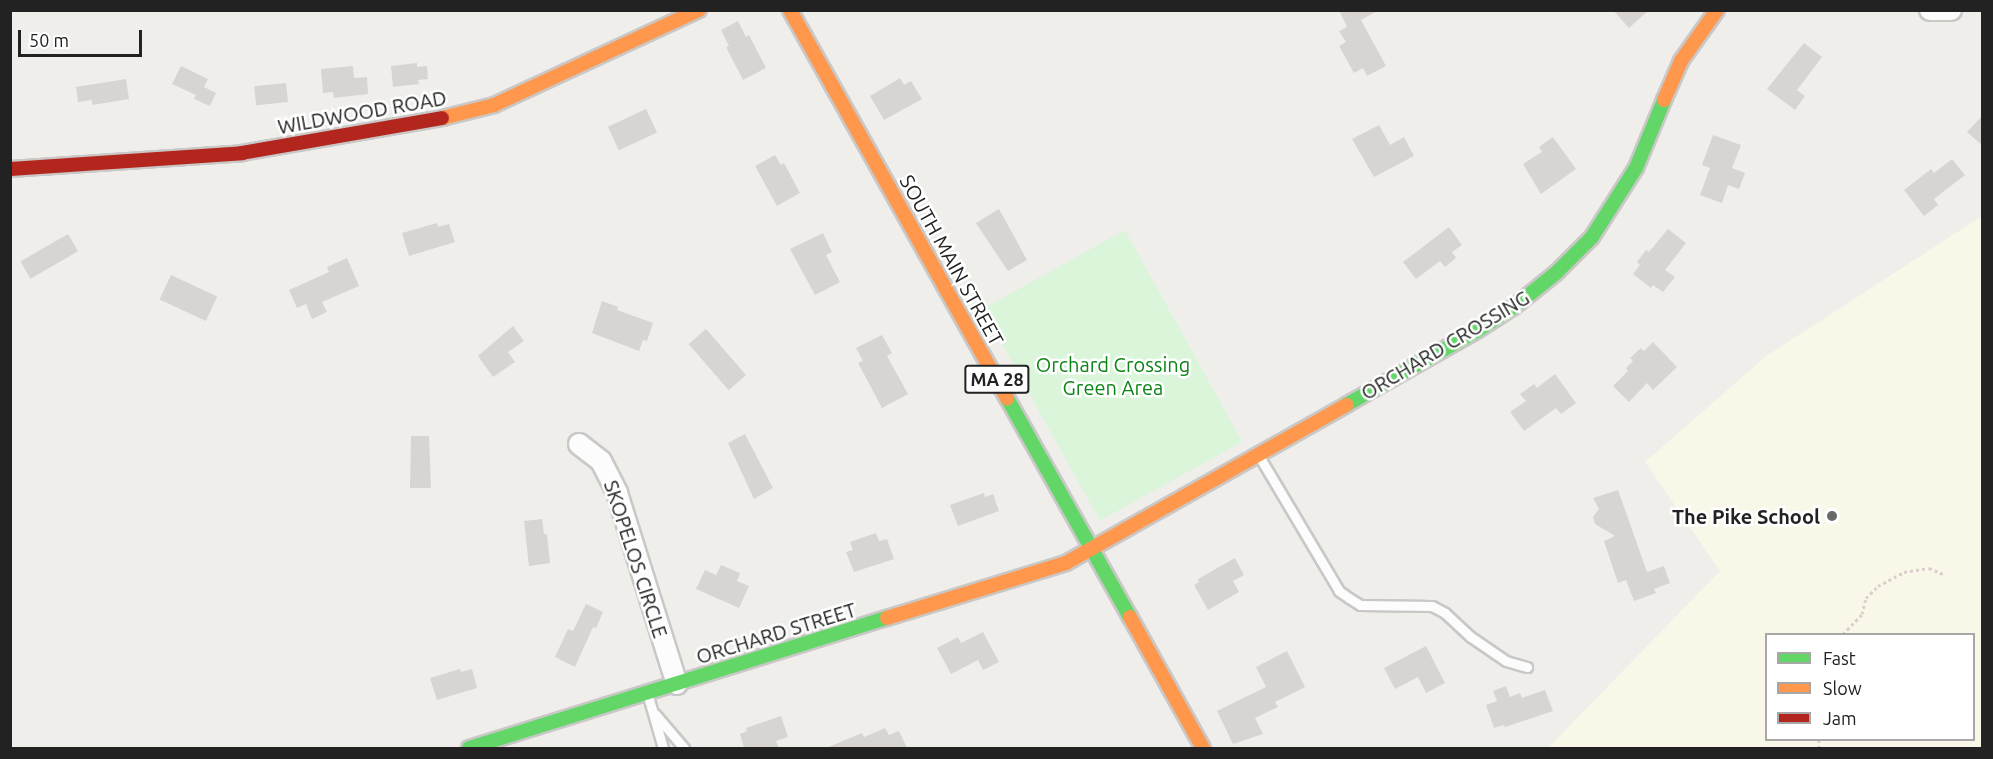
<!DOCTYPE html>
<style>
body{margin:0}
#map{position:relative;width:1993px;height:759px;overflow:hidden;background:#f0eeeb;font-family:Ubuntu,sans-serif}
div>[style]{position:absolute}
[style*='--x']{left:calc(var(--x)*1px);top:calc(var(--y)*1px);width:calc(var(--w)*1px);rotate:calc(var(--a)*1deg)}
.education>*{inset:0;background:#f8f7e8}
.park>*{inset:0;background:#daf5da;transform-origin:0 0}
.building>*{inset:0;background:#d7d4d2;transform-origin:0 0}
.path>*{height:3px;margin-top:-1.5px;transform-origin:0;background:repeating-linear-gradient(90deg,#dccecd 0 3px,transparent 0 6px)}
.roads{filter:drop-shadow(2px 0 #c9c8c7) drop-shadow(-2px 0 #c9c8c7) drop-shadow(0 2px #c9c8c7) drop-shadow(0 -2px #c9c8c7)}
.lane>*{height:9px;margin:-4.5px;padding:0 4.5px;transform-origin:4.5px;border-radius:4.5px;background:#fdfcfc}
.street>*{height:20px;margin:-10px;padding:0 10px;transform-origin:10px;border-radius:10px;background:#fdfcfc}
.fast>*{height:14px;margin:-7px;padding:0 7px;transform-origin:7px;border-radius:7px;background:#63d668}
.slow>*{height:14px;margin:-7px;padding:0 7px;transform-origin:7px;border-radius:7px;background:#ff974d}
.jam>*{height:14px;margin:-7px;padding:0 7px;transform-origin:7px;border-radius:7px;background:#b3261e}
.dots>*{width:16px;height:16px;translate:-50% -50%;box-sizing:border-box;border:3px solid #fff;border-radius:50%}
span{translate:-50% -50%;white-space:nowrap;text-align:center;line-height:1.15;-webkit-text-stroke:5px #fff;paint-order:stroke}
.shield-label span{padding:2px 4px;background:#fff;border:2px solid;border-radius:4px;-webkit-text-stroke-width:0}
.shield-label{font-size:18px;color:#222;font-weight:700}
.street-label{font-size:20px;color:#222}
.park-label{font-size:20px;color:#0c8416}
.poi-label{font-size:20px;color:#222;font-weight:700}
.right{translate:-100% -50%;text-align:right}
.frame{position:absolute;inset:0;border:12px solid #222;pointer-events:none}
.legend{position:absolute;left:1765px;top:633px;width:210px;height:108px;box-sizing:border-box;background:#fff;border:2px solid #a7a7a7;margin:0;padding:8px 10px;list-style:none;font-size:18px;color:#222}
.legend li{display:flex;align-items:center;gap:12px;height:30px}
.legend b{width:30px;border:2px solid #a7a7a7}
.scale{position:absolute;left:18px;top:30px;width:124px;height:27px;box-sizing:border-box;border:3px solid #222;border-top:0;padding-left:8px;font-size:18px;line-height:21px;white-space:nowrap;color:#222;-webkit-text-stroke:4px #fff;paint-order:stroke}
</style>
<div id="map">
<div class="education">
<div style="clip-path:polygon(evenodd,1982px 216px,1982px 748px,1548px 748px,1720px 571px,1645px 462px,1765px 357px,1982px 216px,1766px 634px,1974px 634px,1974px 740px,1766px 740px,1766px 634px)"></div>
</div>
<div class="park">
<div style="left:1125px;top:230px;width:242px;height:163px;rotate:61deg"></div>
</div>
<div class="building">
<div style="clip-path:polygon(1339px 10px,1379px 10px,1361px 20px,1386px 66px,1367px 76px,1363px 68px,1354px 73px,1339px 46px,1346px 42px,1339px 31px,1347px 27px)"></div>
<div style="clip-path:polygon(1613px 10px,1649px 10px,1629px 28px)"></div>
<div style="clip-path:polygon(738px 21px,746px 37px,749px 35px,766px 68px,743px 80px,726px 47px,729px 46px,721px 30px)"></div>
<div style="clip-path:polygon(1804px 43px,1822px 57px,1797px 90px,1805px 96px,1795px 110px,1767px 89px)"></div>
<div style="clip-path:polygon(417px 63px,417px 67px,427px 66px,428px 79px,418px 80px,419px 84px,393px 87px,391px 66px)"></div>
<div style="clip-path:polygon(181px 66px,208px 79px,204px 87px,216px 93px,210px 106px,194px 99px,196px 95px,172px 84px)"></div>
<div style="clip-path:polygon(353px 66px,354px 78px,367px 77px,368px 94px,334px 98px,333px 92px,323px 93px,321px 69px)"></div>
<div style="clip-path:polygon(900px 78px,904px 85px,911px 81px,922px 99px,884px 120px,870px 96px)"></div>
<div style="clip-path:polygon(126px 79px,129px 99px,92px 105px,92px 100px,78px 102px,76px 87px)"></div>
<div style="left:286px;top:83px;width:19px;height:32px;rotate:84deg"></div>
<div style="left:646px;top:109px;width:26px;height:42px;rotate:65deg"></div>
<div style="clip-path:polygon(1983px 115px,1983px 146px,1967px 132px)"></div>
<div style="clip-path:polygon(1379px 125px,1390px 145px,1404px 137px,1414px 156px,1374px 177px,1352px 139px)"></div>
<div style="clip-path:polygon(1713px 135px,1741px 145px,1732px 168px,1745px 173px,1739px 189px,1728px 185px,1722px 203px,1700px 195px,1710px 168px,1702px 165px)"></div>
<div style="clip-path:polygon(1553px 137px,1576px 169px,1541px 194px,1523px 164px,1542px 152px,1539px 147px)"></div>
<div style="clip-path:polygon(775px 155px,781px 165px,784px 163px,800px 193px,777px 206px,755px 166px)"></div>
<div style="clip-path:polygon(1952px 159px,1965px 175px,1934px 199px,1938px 205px,1924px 216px,1904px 190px,1931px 169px,1934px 173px)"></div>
<div style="clip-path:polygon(999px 209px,1027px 260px,1008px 271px,976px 223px)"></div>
<div style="clip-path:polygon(437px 223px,438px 227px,449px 224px,455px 242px,409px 256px,402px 233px)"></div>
<div style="clip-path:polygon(1449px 227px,1462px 245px,1452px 252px,1456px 258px,1445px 267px,1440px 261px,1416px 279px,1403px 262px)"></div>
<div style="clip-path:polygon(1668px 229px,1686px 243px,1665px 270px,1675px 277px,1663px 292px,1653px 285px,1651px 288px,1633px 274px,1640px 265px,1637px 262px,1646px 250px,1649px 252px)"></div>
<div style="clip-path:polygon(823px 233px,832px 252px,826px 255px,840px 282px,815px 295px,790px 249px)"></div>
<div style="left:68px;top:234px;width:20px;height:55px;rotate:60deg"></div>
<div style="clip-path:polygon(347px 258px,359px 286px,322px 302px,327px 312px,312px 319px,306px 304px,297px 308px,289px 290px,329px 272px,327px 267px)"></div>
<div style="left:171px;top:275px;width:51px;height:27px;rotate:25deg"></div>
<div style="clip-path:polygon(602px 301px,618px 307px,617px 310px,653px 323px,647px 341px,643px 340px,639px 351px,592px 333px)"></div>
<div style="clip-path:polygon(513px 326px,524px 341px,508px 352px,515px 362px,493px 377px,478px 356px)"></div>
<div style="left:706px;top:329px;width:61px;height:23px;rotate:49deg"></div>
<div style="clip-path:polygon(882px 335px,892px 353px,887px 356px,908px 394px,882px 408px,858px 363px,863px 361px,856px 348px)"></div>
<div style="clip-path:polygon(1653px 342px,1677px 367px,1653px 390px,1647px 383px,1629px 402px,1613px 386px,1628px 371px,1626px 368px,1633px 361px,1630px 358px,1641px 348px,1644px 351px)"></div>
<div style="clip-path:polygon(1555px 374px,1576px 403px,1561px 414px,1556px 408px,1524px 431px,1510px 412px,1526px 401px,1520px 394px,1534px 384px,1537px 388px)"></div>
<div style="clip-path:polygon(745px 434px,773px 488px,754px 499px,728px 443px)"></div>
<div style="clip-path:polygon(411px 436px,429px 436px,431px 488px,410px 488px)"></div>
<div style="clip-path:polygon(1618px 490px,1647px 572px,1664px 566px,1670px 583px,1654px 589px,1656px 593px,1634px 601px,1626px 580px,1618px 583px,1604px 541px,1615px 536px,1595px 524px,1593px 517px,1599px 509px,1593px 498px)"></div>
<div style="clip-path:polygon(984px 493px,985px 497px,993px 494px,999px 511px,958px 526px,950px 505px)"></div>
<div style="clip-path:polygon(542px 519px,544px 534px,547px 534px,550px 563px,529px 566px,524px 521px)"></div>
<div style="clip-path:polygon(876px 533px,879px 541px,887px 539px,894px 559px,854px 572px,846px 552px,853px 550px,850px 542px)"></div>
<div style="clip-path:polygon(1235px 558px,1244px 575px,1233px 581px,1239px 592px,1208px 610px,1194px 585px,1199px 582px,1198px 579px)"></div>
<div style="clip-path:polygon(721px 565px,740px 573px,737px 581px,749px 586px,739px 608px,696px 589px,705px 570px,716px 575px)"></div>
<div style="clip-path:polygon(586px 604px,603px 612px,596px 628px,593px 627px,575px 667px,555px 657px,568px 629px,573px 631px)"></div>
<div style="clip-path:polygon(983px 632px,999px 662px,983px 670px,978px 660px,951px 674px,937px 648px,958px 637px,961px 643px)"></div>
<div style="clip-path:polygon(1426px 646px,1445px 683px,1426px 693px,1418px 677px,1395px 689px,1384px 668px)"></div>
<div style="clip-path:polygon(1287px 651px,1305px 687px,1275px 702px,1278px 707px,1255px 718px,1263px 734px,1233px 744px,1217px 711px,1266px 687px,1256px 667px)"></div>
<div style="clip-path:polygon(460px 669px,461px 672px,472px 669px,477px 688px,437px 700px,430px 678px)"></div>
<div style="clip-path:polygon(1506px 686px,1510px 697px,1520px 693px,1522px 698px,1545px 690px,1553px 711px,1505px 727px,1504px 725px,1494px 728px,1486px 705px,1497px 701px,1493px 691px)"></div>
<div style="clip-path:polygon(781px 716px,788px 737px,776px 741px,779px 748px,744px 748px,740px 734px,747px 731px,746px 728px)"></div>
<div style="clip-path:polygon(885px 728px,889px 735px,899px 731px,907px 748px,826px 748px,862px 733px,864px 737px)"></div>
</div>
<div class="path">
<div style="--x:1843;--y:634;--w:28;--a:-46"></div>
<div style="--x:1862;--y:614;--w:16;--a:-76"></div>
<div style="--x:1866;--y:598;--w:17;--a:-45"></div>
<div style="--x:1878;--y:586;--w:30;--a:-28"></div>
<div style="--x:1904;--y:572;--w:25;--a:-9"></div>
<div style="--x:1929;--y:568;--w:15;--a:23"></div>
<div style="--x:1819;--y:740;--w:8;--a:90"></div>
</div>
<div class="roads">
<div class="lane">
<div style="--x:1259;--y:456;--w:157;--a:59.3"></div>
<div style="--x:1339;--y:591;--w:12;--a:35"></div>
<div style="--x:1349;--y:598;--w:13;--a:32"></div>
<div style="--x:1360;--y:605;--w:72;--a:0.8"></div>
<div style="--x:1432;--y:606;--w:15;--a:28"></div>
<div style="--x:1445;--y:613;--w:35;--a:43"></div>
<div style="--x:1471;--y:637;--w:42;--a:34.4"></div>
<div style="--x:1506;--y:661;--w:22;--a:16"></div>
<div style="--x:648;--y:696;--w:54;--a:73.9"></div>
<div style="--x:655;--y:714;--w:45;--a:49.5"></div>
</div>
<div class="street">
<div style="--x:1930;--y:10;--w:21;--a:0"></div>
<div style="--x:579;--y:444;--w:28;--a:38"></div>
<div style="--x:601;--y:461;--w:36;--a:63"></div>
<div style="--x:617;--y:493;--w:200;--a:72.6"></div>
</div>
<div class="fast">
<div style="--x:1007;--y:398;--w:251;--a:60.7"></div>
<div style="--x:1346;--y:405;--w:152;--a:-29.6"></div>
<div style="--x:1478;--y:330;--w:44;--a:-33"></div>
<div style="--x:1515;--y:306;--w:53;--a:-38.8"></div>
<div style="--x:1556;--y:273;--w:51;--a:-45"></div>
<div style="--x:1592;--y:237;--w:82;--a:-57.5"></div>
<div style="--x:1636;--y:168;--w:74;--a:-67.6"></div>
<div style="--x:469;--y:748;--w:438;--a:-17.3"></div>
</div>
<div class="slow">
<div style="--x:790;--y:10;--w:445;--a:60.8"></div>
<div style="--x:1664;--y:100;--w:43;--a:-66.4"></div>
<div style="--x:1681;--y:61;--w:62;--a:-54.8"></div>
<div style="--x:442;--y:118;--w:54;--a:-14"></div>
<div style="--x:494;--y:105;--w:226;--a:-24.9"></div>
<div style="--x:1130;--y:617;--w:150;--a:60.9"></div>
<div style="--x:887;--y:618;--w:187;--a:-17.1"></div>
<div style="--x:1066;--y:563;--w:322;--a:-29.4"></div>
</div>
<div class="jam">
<div style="--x:10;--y:169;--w:233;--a:-3.9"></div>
<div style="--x:242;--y:153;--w:203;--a:-9.9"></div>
</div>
</div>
<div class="dots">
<div style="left:1832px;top:516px;background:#6a6968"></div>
</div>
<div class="shield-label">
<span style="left:997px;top:379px">MA 28</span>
</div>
<div class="street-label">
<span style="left:362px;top:112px;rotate:-10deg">WILDWOOD ROAD</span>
<span style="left:952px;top:260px;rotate:61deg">SOUTH MAIN STREET</span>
<span style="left:1445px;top:345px;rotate:-31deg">ORCHARD CROSSING</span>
<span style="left:636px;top:559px;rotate:72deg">SKOPELOS CIRCLE</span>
<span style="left:776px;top:633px;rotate:-17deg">ORCHARD STREET</span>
</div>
<div class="park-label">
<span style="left:1113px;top:376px">Orchard Crossing<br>Green Area</span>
</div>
<div class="poi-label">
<span class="right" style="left:1820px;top:516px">The Pike School</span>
</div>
<div class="frame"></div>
<ul class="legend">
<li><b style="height:8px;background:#63d668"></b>Fast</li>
<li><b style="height:8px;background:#ff974d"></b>Slow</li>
<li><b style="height:8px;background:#b3261e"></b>Jam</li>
</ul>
<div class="scale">50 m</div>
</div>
